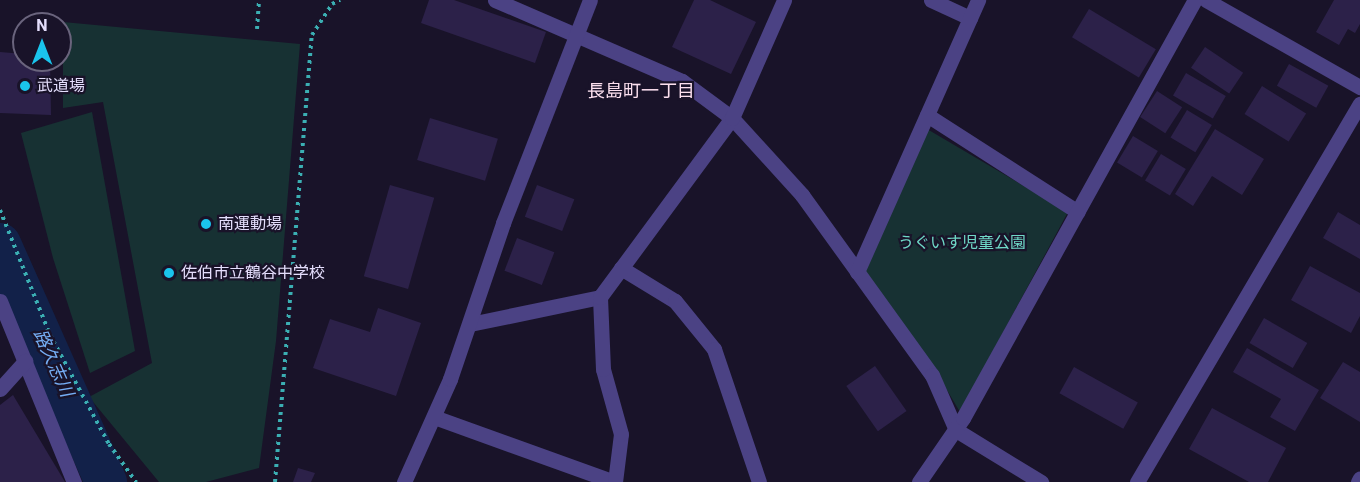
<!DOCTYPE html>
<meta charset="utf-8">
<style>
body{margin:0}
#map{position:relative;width:1360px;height:482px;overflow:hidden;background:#191329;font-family:Roboto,"Noto Sans JP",sans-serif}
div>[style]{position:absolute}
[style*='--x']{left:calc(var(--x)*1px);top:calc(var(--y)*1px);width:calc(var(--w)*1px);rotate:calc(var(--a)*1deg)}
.green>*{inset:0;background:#173133}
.river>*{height:42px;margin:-21px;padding:0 21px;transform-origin:21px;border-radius:21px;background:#122149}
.building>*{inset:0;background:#2c2149;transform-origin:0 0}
.path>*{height:4px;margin-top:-2px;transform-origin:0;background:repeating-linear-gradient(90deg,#3bafb3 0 3px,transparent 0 7.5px)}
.minor>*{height:15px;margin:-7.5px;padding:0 7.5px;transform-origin:7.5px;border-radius:7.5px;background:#4b4284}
.tertiary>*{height:15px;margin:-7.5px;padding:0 7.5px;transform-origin:7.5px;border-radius:7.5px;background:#4b4284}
.dots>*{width:16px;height:16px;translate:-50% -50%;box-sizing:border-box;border:3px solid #191329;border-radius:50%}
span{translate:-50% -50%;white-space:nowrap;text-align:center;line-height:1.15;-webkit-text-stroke:4.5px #191329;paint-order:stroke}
.poi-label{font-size:16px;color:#e4defc}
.left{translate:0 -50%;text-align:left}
.park-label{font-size:16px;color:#6fd8c7}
.neighbourhood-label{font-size:18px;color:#fce0ef}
.water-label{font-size:18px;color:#75adf4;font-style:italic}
.north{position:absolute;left:12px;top:12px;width:60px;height:60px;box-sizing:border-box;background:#191329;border:2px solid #6a647d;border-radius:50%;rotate:0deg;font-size:16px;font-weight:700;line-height:24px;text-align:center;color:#e4defc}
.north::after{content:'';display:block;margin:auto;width:21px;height:27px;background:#1ac4ec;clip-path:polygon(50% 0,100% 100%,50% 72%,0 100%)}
</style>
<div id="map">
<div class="green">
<div style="clip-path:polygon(63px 22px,300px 44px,276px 341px,259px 468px,206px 482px,159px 482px,89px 397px,152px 363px,103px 102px,63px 108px)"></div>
<div style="clip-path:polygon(92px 112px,135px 351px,90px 373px,53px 258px,21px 133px)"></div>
<div style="clip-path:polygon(927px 129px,1068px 212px,960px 412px,938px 375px,864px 272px)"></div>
</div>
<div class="river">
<div style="--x:0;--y:244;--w:261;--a:66"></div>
</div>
<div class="building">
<div style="clip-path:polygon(429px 0,454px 0,546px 32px,535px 63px,421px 23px)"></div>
<div style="clip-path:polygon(694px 0,710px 0,756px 22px,731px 74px,672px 47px)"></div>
<div style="clip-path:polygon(1334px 0,1360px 0,1360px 24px,1355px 33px,1348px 29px,1339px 45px,1316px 32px)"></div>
<div style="left:1089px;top:9px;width:78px;height:33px;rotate:31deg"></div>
<div style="left:1205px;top:47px;width:46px;height:25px;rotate:34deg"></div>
<div style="clip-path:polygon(0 52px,24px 54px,24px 60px,50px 60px,51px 115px,0 113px)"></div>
<div style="left:1289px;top:64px;width:45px;height:25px;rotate:29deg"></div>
<div style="left:1186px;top:73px;width:46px;height:26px;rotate:30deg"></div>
<div style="left:1262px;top:86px;width:52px;height:33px;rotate:32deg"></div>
<div style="left:1157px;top:91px;width:30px;height:31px;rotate:33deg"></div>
<div style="left:1187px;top:110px;width:29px;height:32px;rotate:31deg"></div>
<div style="left:430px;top:118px;width:71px;height:44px;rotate:17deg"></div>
<div style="clip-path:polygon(1215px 129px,1264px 159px,1242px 195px,1212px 176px,1193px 206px,1175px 194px)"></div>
<div style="left:1133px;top:136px;width:29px;height:31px;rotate:31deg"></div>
<div style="left:1161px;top:154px;width:29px;height:31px;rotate:31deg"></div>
<div style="left:390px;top:185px;width:46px;height:95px;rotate:16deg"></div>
<div style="left:537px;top:185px;width:40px;height:34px;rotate:21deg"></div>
<div style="clip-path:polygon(1338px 212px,1360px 225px,1360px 259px,1323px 238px)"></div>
<div style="left:517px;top:238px;width:40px;height:35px;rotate:21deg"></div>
<div style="clip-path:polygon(1310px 266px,1360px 293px,1360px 316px,1351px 333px,1291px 300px)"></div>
<div style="clip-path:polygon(378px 308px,421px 323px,396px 396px,313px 368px,330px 319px,370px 332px)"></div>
<div style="left:1264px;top:318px;width:50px;height:29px;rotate:30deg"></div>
<div style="clip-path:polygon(1247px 348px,1319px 390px,1295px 431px,1270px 417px,1281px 399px,1233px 372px)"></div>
<div style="clip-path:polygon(1343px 362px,1360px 372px,1360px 422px,1320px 398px)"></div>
<div style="left:875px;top:366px;width:55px;height:35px;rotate:55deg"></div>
<div style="left:1074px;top:367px;width:73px;height:30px;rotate:29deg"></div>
<div style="clip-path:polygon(13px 395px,65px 482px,0 482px,0 405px)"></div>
<div style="clip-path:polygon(1212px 408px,1286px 448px,1268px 482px,1249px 482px,1189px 449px)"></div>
<div style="clip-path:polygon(298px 468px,315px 473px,311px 482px,293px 482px)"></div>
</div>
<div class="path">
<div style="--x:257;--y:29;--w:29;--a:-86"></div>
<div style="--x:0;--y:210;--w:135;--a:68.2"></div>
<div style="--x:50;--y:335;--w:124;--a:61.6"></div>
<div style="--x:109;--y:444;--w:47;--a:54.6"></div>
<div style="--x:275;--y:482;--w:449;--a:-85.3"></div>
<div style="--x:312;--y:35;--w:37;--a:-57"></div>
<div style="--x:332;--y:4;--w:9;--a:-27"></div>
</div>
<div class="minor">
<div style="--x:495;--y:0;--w:204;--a:23.4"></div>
<div style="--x:682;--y:81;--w:62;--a:36.5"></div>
<div style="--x:732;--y:118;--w:104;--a:47.7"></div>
<div style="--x:802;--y:195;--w:222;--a:54.2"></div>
<div style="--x:932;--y:375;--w:60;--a:66.4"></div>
<div style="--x:956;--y:430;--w:100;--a:31.5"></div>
<div style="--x:931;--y:0;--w:43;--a:24.8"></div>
<div style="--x:1206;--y:0;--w:177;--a:29.5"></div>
<div style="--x:927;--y:115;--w:179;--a:32.7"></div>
<div style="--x:621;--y:268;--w:63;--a:31.4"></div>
<div style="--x:675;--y:301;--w:62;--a:50.9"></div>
<div style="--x:714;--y:349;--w:140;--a:71.3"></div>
<div style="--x:857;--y:272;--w:298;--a:-66"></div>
<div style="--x:0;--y:301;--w:196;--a:67.8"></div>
<div style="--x:470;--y:324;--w:133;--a:-11.7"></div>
<div style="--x:0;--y:389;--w:38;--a:-48"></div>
<div style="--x:434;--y:417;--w:192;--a:19.8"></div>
<div style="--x:615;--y:482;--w:48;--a:-82.9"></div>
<div style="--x:621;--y:434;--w:67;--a:-105.5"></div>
<div style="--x:603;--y:369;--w:72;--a:-92.4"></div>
<div style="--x:600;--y:297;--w:222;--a:-53.6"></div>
<div style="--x:732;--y:118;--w:129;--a:-66.2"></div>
<div style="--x:919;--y:482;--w:78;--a:-55.5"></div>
<div style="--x:963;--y:418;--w:478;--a:-61"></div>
<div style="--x:1358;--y:482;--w:4;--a:-63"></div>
</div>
<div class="tertiary">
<div style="--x:404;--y:482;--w:113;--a:-65.9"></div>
<div style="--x:450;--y:379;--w:165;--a:-71.2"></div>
<div style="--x:503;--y:223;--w:239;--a:-68.7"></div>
<div style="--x:1137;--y:482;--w:439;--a:-59.5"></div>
</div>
<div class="dots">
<div style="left:25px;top:86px;background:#1ac4ec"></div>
<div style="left:206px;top:224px;background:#1ac4ec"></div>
<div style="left:169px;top:273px;background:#1ac4ec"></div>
</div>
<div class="poi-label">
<span class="left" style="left:37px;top:86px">武道場</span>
<span class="left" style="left:218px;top:224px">南運動場</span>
<span class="left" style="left:181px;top:273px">佐伯市立鶴谷中学校</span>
</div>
<div class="park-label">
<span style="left:962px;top:243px">うぐいす児童公園</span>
</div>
<div class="neighbourhood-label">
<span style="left:641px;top:91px">長島町一丁目</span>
</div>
<div class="water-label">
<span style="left:53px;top:363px;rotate:66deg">路久志川</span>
</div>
<div class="north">N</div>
</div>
